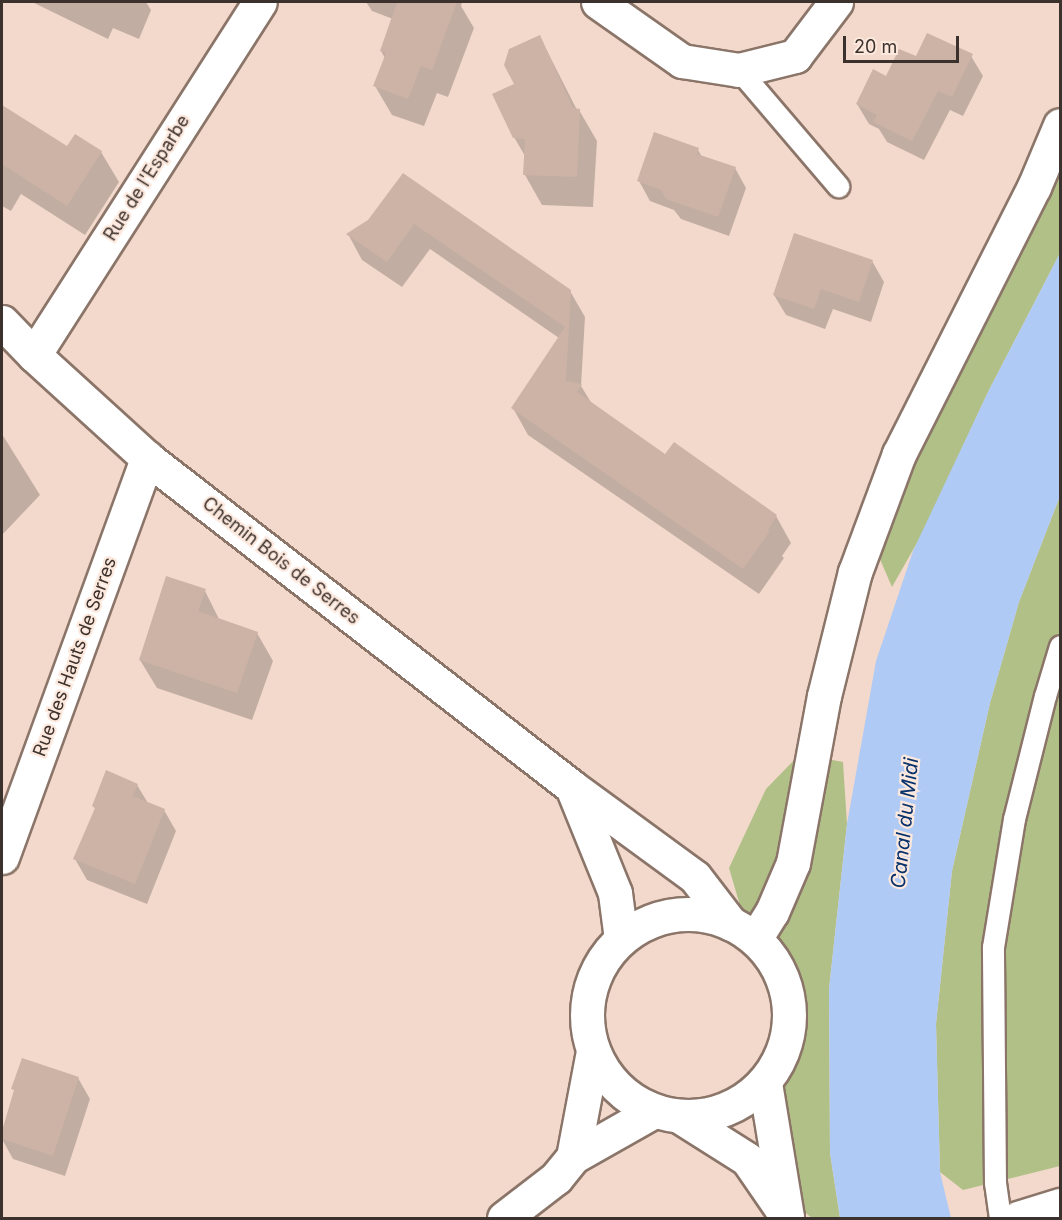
<!DOCTYPE html>
<style>
body{margin:0}
#map{position:relative;width:1062px;height:1220px;overflow:hidden;background:#f3d9cc;font-family:Inter,sans-serif}
div>[style]{position:absolute}
[style*='--x']{left:calc(var(--x)*1px);top:calc(var(--y)*1px);width:calc(var(--w)*1px);rotate:calc(var(--a)*1deg)}
.green>*{inset:0;background:#b0c086}
.water>*{inset:0;background:#afcaf4}
.shadow>*{inset:0;background:#0003}
.building>*{inset:0;background:#ccb3a6}
.roads{filter:drop-shadow(2px 0 #8b7569) drop-shadow(-2px 0 #8b7569) drop-shadow(0 2px #8b7569) drop-shadow(0 -2px #8b7569)}
.lane>*{height:21px;margin:-10.5px;padding:0 10.5px;transform-origin:10.5px;border-radius:10.5px;background:#fff}
.street>*{height:33px;margin:-16.5px;padding:0 16.5px;transform-origin:16.5px;border-radius:16.5px;background:#fff}
.street>.ring{margin:-16.5px;padding:0;box-sizing:content-box;background:none;border:33px solid #fff;border-radius:50%}
.primary>*{height:33px;margin:-16.5px;padding:0 16.5px;transform-origin:16.5px;border-radius:16.5px;background:#fff}
span{translate:-50% -50%;white-space:nowrap;text-align:center;line-height:1.15;-webkit-text-stroke:4.5px #fde8dd;paint-order:stroke}
.street-label{font-size:18px;color:#3c322d}
.water-label{font-size:20px;color:#07316b;font-style:italic}
.frame{position:absolute;inset:0;border:3px solid #3c322d;pointer-events:none}
.scale{position:absolute;left:843px;top:36px;width:116px;height:27px;box-sizing:border-box;border:3px solid #3c322d;border-top:0;padding-left:8px;font-size:18px;line-height:21px;white-space:nowrap;color:#3c322d;-webkit-text-stroke:4px #fde8dd;paint-order:stroke}
</style>
<div id="map">
<div class="green">
<div style="clip-path:polygon(1060px 153px,1060px 253px,988px 392px,922px 534px,892px 587px,869px 534px)"></div>
<div style="clip-path:polygon(1060px 496px,1060px 1166px,963px 1190px,940px 1172px,936px 1024px,952px 871px,990px 703px,1019px 602px)"></div>
<div style="clip-path:polygon(800px 754px,843px 762px,847px 824px,829px 989px,830px 1153px,840px 1218px,812px 1218px,798px 1207px,782px 1095px,795px 1045px,775px 990px,746px 926px,729px 868px,766px 789px)"></div>
</div>
<div class="water">
<div style="clip-path:polygon(1060px 253px,1060px 496px,1019px 602px,990px 703px,952px 871px,936px 1024px,940px 1172px,951px 1218px,840px 1218px,830px 1153px,829px 989px,847px 824px,876px 661px,913px 551px,988px 392px)"></div>
</div>
<div class="shadow">
<div style="clip-path:polygon(32px 2px,146px 2px,151px 10px,139px 39px,113px 28px,108px 39px)"></div>
<div style="clip-path:polygon(366px 2px,462px 2px,461px 6px,474px 28px,448px 97px,437px 93px,424px 126px,392px 115px,375px 86px,385px 58px,381px 51px,393px 19px,372px 11px)"></div>
<div style="clip-path:polygon(540px 37px,577px 110px,579px 110px,597px 141px,593px 207px,542px 205px,525px 175px,525px 156px,514px 137px,516px 85px)"></div>
<div style="clip-path:polygon(971px 56px,983px 76px,963px 116px,950px 110px,924px 160px,887px 142px,879px 129px,869px 124px,857px 104px,887px 78px,917px 58px)"></div>
<div style="clip-path:polygon(2px 107px,68px 148px,76px 136px,101px 152px,119px 182px,85px 235px,21px 194px,11px 211px,2px 206px)"></div>
<div style="clip-path:polygon(698px 150px,702px 157px,735px 168px,746px 188px,729px 236px,681px 219px,674px 210px,650px 201px,639px 181px)"></div>
<div style="clip-path:polygon(403px 175px,570px 291px,585px 317px,581px 386px,592px 404px,665px 456px,776px 516px,791px 543px,782px 556px,784px 558px,759px 594px,528px 435px,513px 408px,559px 338px,430px 249px,402px 287px,362px 260px,348px 234px,369px 221px)"></div>
<div style="clip-path:polygon(872px 261px,884px 282px,871px 322px,833px 309px,825px 329px,786px 315px,774px 295px)"></div>
<div style="clip-path:polygon(2px 434px,40px 495px,2px 535px)"></div>
<div style="clip-path:polygon(205px 591px,220px 621px,257px 633px,273px 661px,252px 720px,157px 688px,140px 660px)"></div>
<div style="clip-path:polygon(137px 785px,148px 803px,164px 810px,176px 831px,147px 904px,87px 880px,75px 859px,96px 810px,93px 806px)"></div>
<div style="clip-path:polygon(23px 1060px,78px 1078px,90px 1099px,65px 1176px,13px 1159px,2px 1139px)"></div>
</div>
<div class="building">
<div style="clip-path:polygon(397px 2px,457px 2px,432px 70px,421px 66px,408px 99px,373px 86px,386px 53px,380px 51px)"></div>
<div style="clip-path:polygon(927px 33px,973px 54px,952px 97px,938px 91px,912px 141px,873px 122px,877px 115px,856px 104px,873px 69px,886px 76px,899px 49px,916px 56px)"></div>
<div style="clip-path:polygon(540px 35px,573px 108px,580px 109px,577px 177px,523px 175px,525px 139px,513px 138px,492px 94px,514px 84px,504px 65px,509px 49px)"></div>
<div style="clip-path:polygon(2px 105px,67px 146px,75px 134px,102px 151px,67px 206px,2px 164px)"></div>
<div style="clip-path:polygon(654px 132px,699px 148px,697px 154px,736px 167px,718px 217px,666px 199px,661px 190px,637px 181px)"></div>
<div style="clip-path:polygon(403px 173px,571px 290px,566px 381px,582px 384px,577px 392px,665px 454px,674px 442px,777px 515px,768px 530px,770px 531px,743px 569px,511px 408px,565px 327px,414px 224px,387px 262px,346px 234px,368px 220px)"></div>
<div style="clip-path:polygon(794px 233px,873px 260px,859px 302px,821px 289px,814px 309px,773px 295px)"></div>
<div style="clip-path:polygon(166px 576px,206px 589px,198px 611px,258px 632px,237px 693px,139px 660px)"></div>
<div style="clip-path:polygon(106px 770px,138px 784px,133px 796px,165px 809px,135px 884px,73px 859px,95px 808px,92px 806px)"></div>
<div style="clip-path:polygon(22px 1058px,79px 1077px,53px 1156px,2px 1139px,2px 1131px,14px 1090px,11px 1089px)"></div>
</div>
<div class="roads">
<div class="lane">
<div style="--x:739;--y:70;--w:153;--a:49.5"></div>
<div style="--x:1000;--y:1218;--w:35;--a:-98"></div>
<div style="--x:995;--y:1183;--w:236;--a:-90.5"></div>
<div style="--x:993;--y:947;--w:130;--a:-80.7"></div>
<div style="--x:1014;--y:819;--w:127;--a:-75.9"></div>
<div style="--x:1045;--y:696;--w:52;--a:-73.3"></div>
</div>
<div class="street">
<div style="--x:598;--y:2;--w:103;--a:35.1"></div>
<div style="--x:682;--y:61;--w:58;--a:9"></div>
<div style="--x:739;--y:70;--w:58;--a:-14"></div>
<div style="--x:795;--y:56;--w:68;--a:-52.8"></div>
<div style="--x:2;--y:322;--w:46;--a:45.9"></div>
<div style="--x:34;--y:355;--w:153;--a:42.3"></div>
<div style="--x:147;--y:458;--w:537;--a:37.74"></div>
<div style="--x:572;--y:787;--w:152;--a:36.2"></div>
<div style="--x:695;--y:877;--w:59;--a:52.5"></div>
<div style="--x:34;--y:355;--w:419;--a:-57.4"></div>
<div style="--x:572;--y:787;--w:114;--a:67.9"></div>
<div style="--x:615;--y:893;--w:46;--a:82.6"></div>
<div style="--x:2;--y:857;--w:425;--a:-70"></div>
<div class="ring" style="left:587px;top:914px;width:169px;height:169px"></div>
<div style="--x:755;--y:939;--w:32;--a:-58"></div>
<div style="--x:772;--y:912;--w:53;--a:-66.8"></div>
<div style="--x:793;--y:863;--w:170;--a:-79.5"></div>
<div style="--x:824;--y:696;--w:128;--a:-76"></div>
<div style="--x:855;--y:572;--w:126;--a:-69.6"></div>
<div style="--x:899;--y:454;--w:299;--a:-63.2"></div>
<div style="--x:1034;--y:187;--w:67;--a:-67.2"></div>
<div style="--x:679;--y:1116;--w:80;--a:32.3"></div>
<div style="--x:747;--y:1159;--w:70;--a:55.4"></div>
<div style="--x:787;--y:1217;--w:137;--a:-99.3"></div>
<div style="--x:573;--y:1157;--w:108;--a:-79.3"></div>
<div style="--x:504;--y:1218;--w:66;--a:-37.6"></div>
<div style="--x:556;--y:1178;--w:27;--a:-51"></div>
<div style="--x:573;--y:1157;--w:93;--a:-29.6"></div>
</div>
<div class="primary">
<div style="--x:1018;--y:1218;--w:44;--a:-17.2"></div>
</div>
</div>
<div class="street-label">
<span style="left:147px;top:178px;rotate:-58deg">Rue de l'Esparbe</span>
<span style="left:281px;top:561px;rotate:38deg">Chemin Bois de Serres</span>
<span style="left:75px;top:657px;rotate:-70deg">Rue des Hauts de Serres</span>
</div>
<div class="water-label">
<span style="left:905px;top:823px;rotate:-84deg">Canal du Midi</span>
</div>
<div class="frame"></div>
<div class="scale">20 m</div>
</div>
